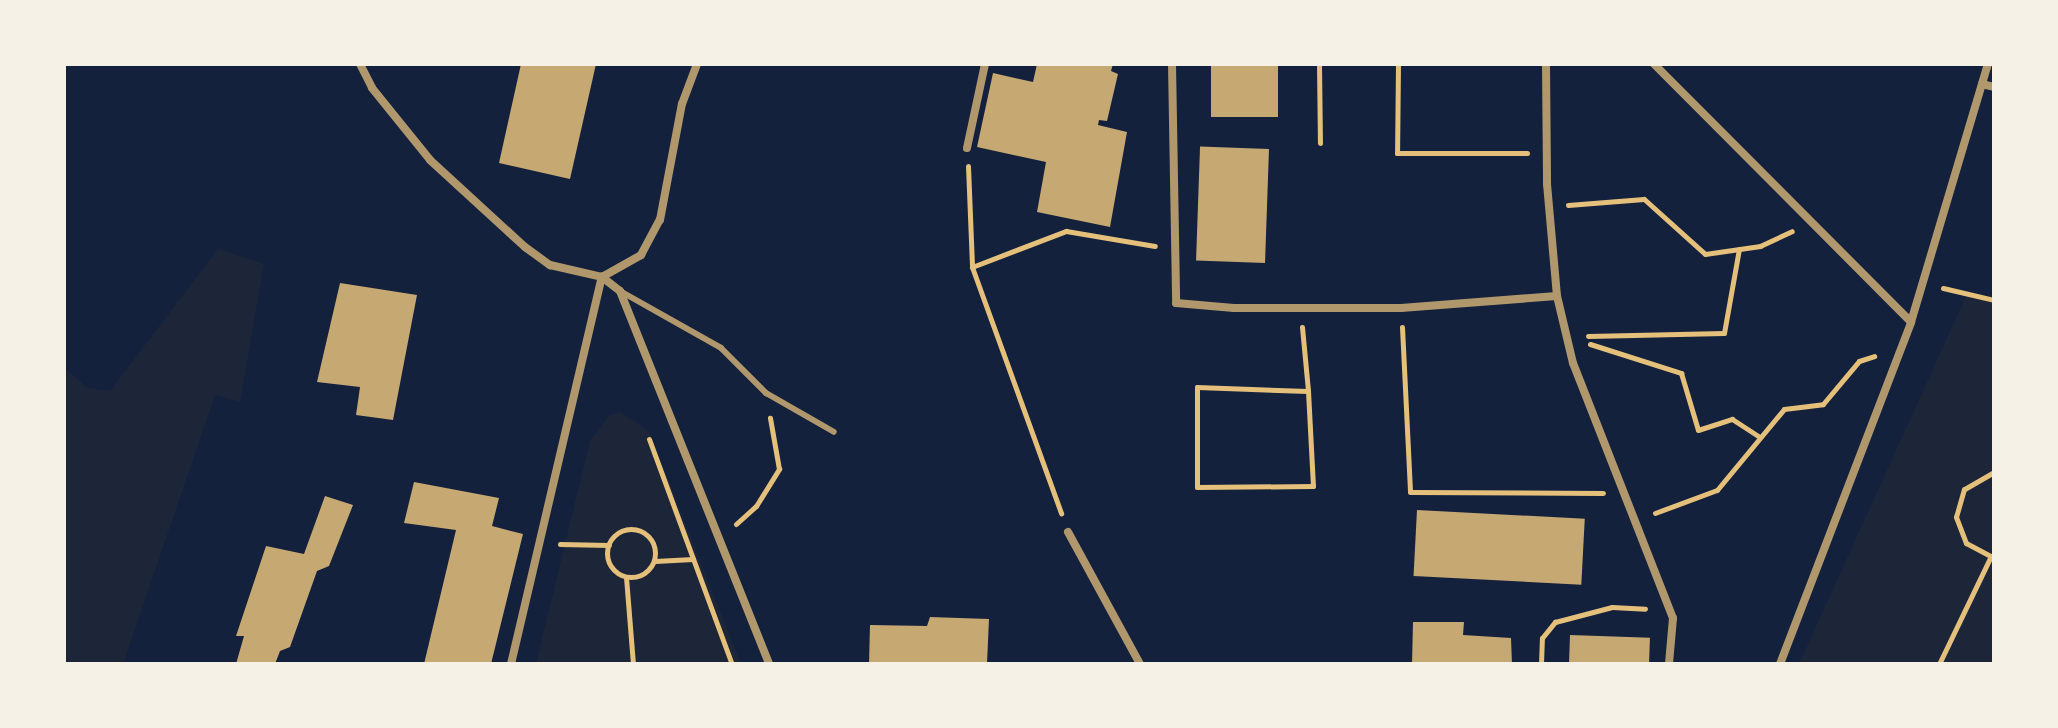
<!DOCTYPE html>
<style>
body{margin:0}
#map{position:relative;width:2058px;height:728px;overflow:hidden;background:#14213d;font-family:"Nunito Sans",sans-serif}
div>[style]{position:absolute}
[style*='--x']{left:calc(var(--x)*1px);top:calc(var(--y)*1px);width:calc(var(--w)*1px);rotate:calc(var(--a)*1deg)}
.green>*{inset:0;background:#1d2539}
.building>*{inset:0;background:#c6a872;transform-origin:0 0}
.path>*{height:5px;margin:-2.5px;padding:0 2.5px;transform-origin:2.5px;border-radius:2.5px;background:#e5c07b}
.path>.ring{margin:-2.5px;padding:0;box-sizing:content-box;background:none;border:5px solid #e5c07b;border-radius:50%}
.service>*{height:6px;margin:-3px;padding:0 3px;transform-origin:3px;border-radius:3px;background:#b1986c}
.minor>*{height:8px;margin:-4px;padding:0 4px;transform-origin:4px;border-radius:4px;background:#b1986c}
span{translate:-50% -50%;white-space:nowrap;text-align:center;line-height:1.15;-webkit-text-stroke:8px #f6f1e7;paint-order:stroke}
.frame{position:absolute;inset:0;border:66px solid #f6f1e7;pointer-events:none}
</style>
<div id="map">
<div class="green">
<div style="clip-path:polygon(218px 249px,264px 264px,240px 402px,215px 395px,123px 664px,64px 664px,64px 368px,88px 388px,110px 391px)"></div>
<div style="clip-path:polygon(1967px 294px,1994px 302px,1994px 664px,1799px 664px)"></div>
<div style="clip-path:polygon(620px 412px,649px 431px,741px 664px,536px 664px,590px 441px,609px 415px)"></div>
</div>
<div class="building">
<div style="clip-path:polygon(521px 64px,596px 64px,570px 179px,499px 163px)"></div>
<div style="clip-path:polygon(1037px 64px,1113px 64px,1111px 71px,1118px 74px,1107px 121px,1099px 120px,1098px 125px,1127px 132px,1110px 227px,1037px 212px,1046px 162px,977px 147px,993px 73px,1033px 82px)"></div>
<div style="left:1211px;top:64px;width:67px;height:53px"></div>
<div style="left:1269px;top:149px;width:114px;height:69px;rotate:92deg"></div>
<div style="clip-path:polygon(340px 283px,417px 295px,393px 420px,356px 415px,360px 387px,317px 382px)"></div>
<div style="clip-path:polygon(414px 482px,499px 498px,492px 526px,523px 534px,491px 664px,424px 664px,456px 530px,404px 523px)"></div>
<div style="clip-path:polygon(325px 496px,353px 505px,329px 566px,317px 571px,290px 647px,280px 651px,275px 664px,236px 664px,244px 636px,236px 636px,266px 546px,304px 554px)"></div>
<div style="left:1417px;top:510px;width:168px;height:66px;rotate:3deg"></div>
<div style="clip-path:polygon(930px 617px,989px 619px,987px 664px,869px 664px,870px 625px,927px 626px)"></div>
<div style="clip-path:polygon(1413px 622px,1464px 622px,1463px 635px,1511px 638px,1512px 664px,1412px 664px)"></div>
<div style="left:1570px;top:635px;width:80px;height:29px;rotate:2deg"></div>
</div>
<div class="path">
<div style="--x:1319;--y:64;--w:79;--a:89.3"></div>
<div style="--x:1398;--y:64;--w:89;--a:90.6"></div>
<div style="--x:1397;--y:153;--w:130;--a:0"></div>
<div style="--x:968;--y:166;--w:101;--a:87.7"></div>
<div style="--x:972;--y:267;--w:262;--a:70.1"></div>
<div style="--x:1568;--y:205;--w:76;--a:-4.5"></div>
<div style="--x:1644;--y:199;--w:82;--a:42"></div>
<div style="--x:1705;--y:254;--w:56;--a:-8.3"></div>
<div style="--x:1760;--y:246;--w:35;--a:-25"></div>
<div style="--x:972;--y:267;--w:101;--a:-21"></div>
<div style="--x:1066;--y:231;--w:90;--a:9.6"></div>
<div style="--x:1943;--y:288;--w:52;--a:13.2"></div>
<div style="--x:1302;--y:327;--w:64;--a:84.6"></div>
<div style="--x:1308;--y:391;--w:95;--a:87"></div>
<div style="--x:1313;--y:486;--w:116;--a:179.5"></div>
<div style="--x:1197;--y:487;--w:100;--a:-90"></div>
<div style="--x:1197;--y:387;--w:111;--a:2.1"></div>
<div style="--x:1402;--y:327;--w:165;--a:87.2"></div>
<div style="--x:1410;--y:492;--w:193;--a:0.3"></div>
<div style="--x:1588;--y:336;--w:136;--a:-1.3"></div>
<div style="--x:1724;--y:333;--w:85;--a:-79.9"></div>
<div style="--x:1590;--y:344;--w:96;--a:17.7"></div>
<div style="--x:1681;--y:373;--w:59;--a:73.4"></div>
<div style="--x:1698;--y:430;--w:36;--a:-18"></div>
<div style="--x:1732;--y:419;--w:33;--a:33"></div>
<div style="--x:649;--y:439;--w:240;--a:69.8"></div>
<div style="--x:1994;--y:472;--w:34;--a:150"></div>
<div style="--x:1964;--y:489;--w:29;--a:106"></div>
<div style="--x:1956;--y:517;--w:28;--a:69"></div>
<div style="--x:1966;--y:543;--w:32;--a:28"></div>
<div style="--x:1655;--y:513;--w:66;--a:-20.4"></div>
<div style="--x:1717;--y:490;--w:105;--a:-50.4"></div>
<div style="--x:1784;--y:409;--w:39;--a:-7"></div>
<div style="--x:1823;--y:404;--w:56;--a:-50.1"></div>
<div style="--x:1859;--y:361;--w:16;--a:-18"></div>
<div style="--x:736;--y:524;--w:27;--a:-42"></div>
<div style="--x:756;--y:506;--w:44;--a:-58.1"></div>
<div style="--x:779;--y:469;--w:52;--a:-100"></div>
<div class="ring" style="left:607px;top:529px;width:43px;height:43px"></div>
<div style="--x:560;--y:544;--w:49;--a:1.2"></div>
<div style="--x:655;--y:561;--w:38;--a:-3"></div>
<div style="--x:626;--y:577;--w:87;--a:85.4"></div>
<div style="--x:1541;--y:664;--w:26;--a:-88"></div>
<div style="--x:1542;--y:638;--w:21;--a:-51"></div>
<div style="--x:1555;--y:622;--w:59;--a:-14.7"></div>
<div style="--x:1612;--y:607;--w:33;--a:3"></div>
<div style="--x:1939;--y:664;--w:118;--a:-64.3"></div>
</div>
<div class="service">
<div style="--x:620;--y:291;--w:116;--a:29.4"></div>
<div style="--x:721;--y:348;--w:64;--a:45"></div>
<div style="--x:766;--y:393;--w:78;--a:29.8"></div>
</div>
<div class="minor">
<div style="--x:360;--y:64;--w:27;--a:63"></div>
<div style="--x:372;--y:88;--w:92;--a:51.1"></div>
<div style="--x:430;--y:160;--w:129;--a:42.5"></div>
<div style="--x:525;--y:247;--w:31;--a:36"></div>
<div style="--x:550;--y:265;--w:53;--a:13"></div>
<div style="--x:602;--y:277;--w:23;--a:38"></div>
<div style="--x:620;--y:291;--w:402;--a:68.2"></div>
<div style="--x:1172;--y:64;--w:239;--a:89"></div>
<div style="--x:1176;--y:303;--w:58;--a:4.9"></div>
<div style="--x:1234;--y:308;--w:167;--a:0"></div>
<div style="--x:1401;--y:308;--w:156;--a:-4.4"></div>
<div style="--x:1546;--y:64;--w:120;--a:89.5"></div>
<div style="--x:1547;--y:184;--w:112;--a:84.9"></div>
<div style="--x:1557;--y:296;--w:69;--a:76.6"></div>
<div style="--x:1573;--y:363;--w:274;--a:68.6"></div>
<div style="--x:1673;--y:618;--w:46;--a:95"></div>
<div style="--x:1654;--y:64;--w:364;--a:45.1"></div>
<div style="--x:1982;--y:84;--w:12;--a:14"></div>
<div style="--x:967;--y:148;--w:86;--a:-77.9"></div>
<div style="--x:602;--y:277;--w:45;--a:-29.4"></div>
<div style="--x:641;--y:255;--w:40;--a:-62"></div>
<div style="--x:660;--y:220;--w:118;--a:-79.3"></div>
<div style="--x:682;--y:104;--w:43;--a:-69.4"></div>
<div style="--x:1068;--y:532;--w:150;--a:61.4"></div>
<div style="--x:511;--y:664;--w:398;--a:-76.8"></div>
<div style="--x:1780;--y:664;--w:366;--a:-69"></div>
<div style="--x:1911;--y:322;--w:269;--a:-73.4"></div>
</div>
<div class="frame"></div>
</div>
